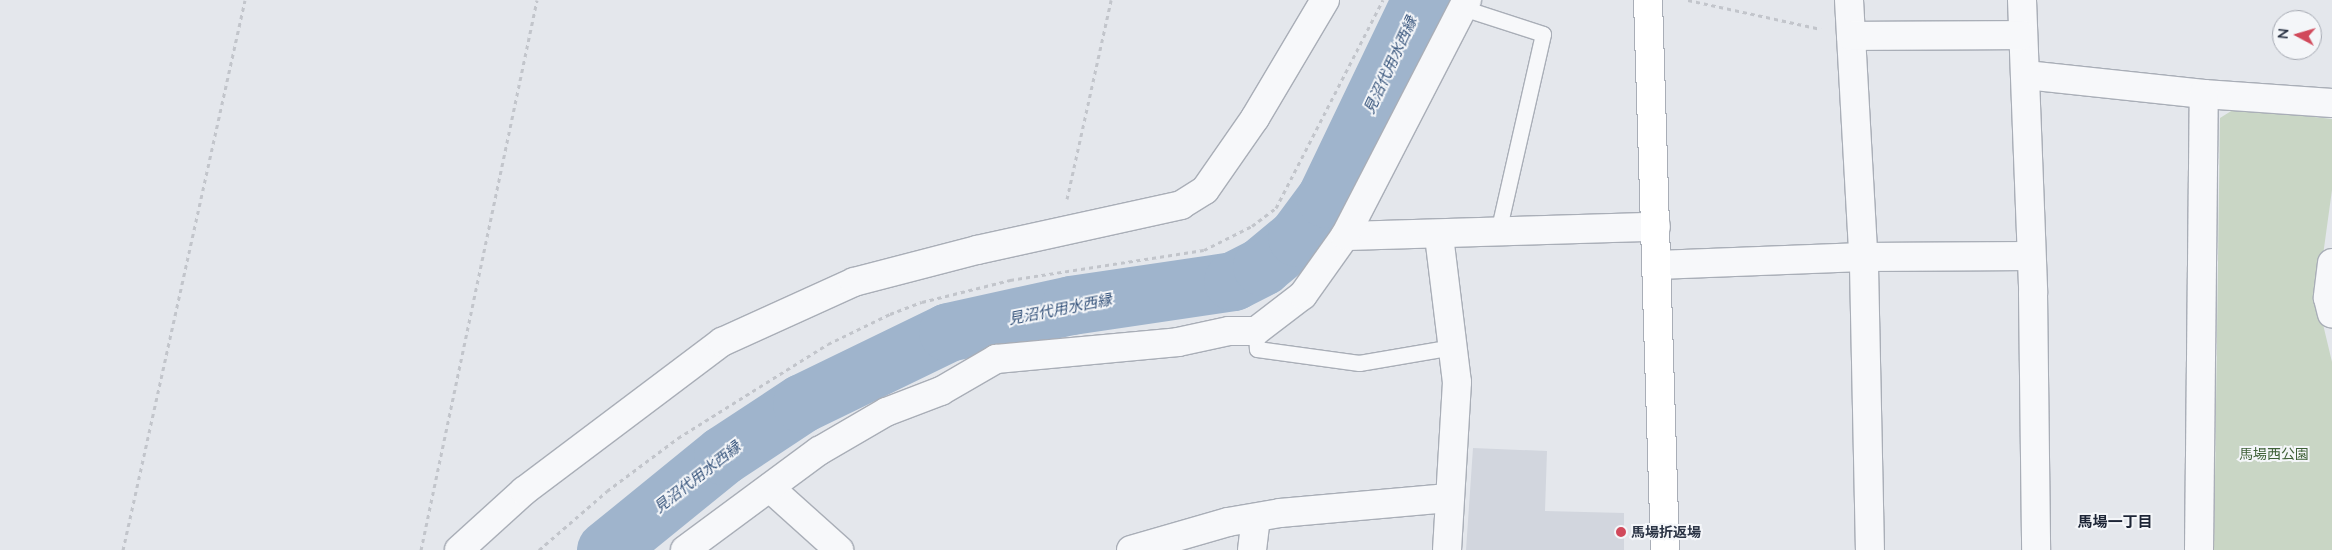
<!DOCTYPE html>
<meta charset="utf-8">
<style>
body{margin:0}
#map{position:relative;width:2332px;height:550px;overflow:hidden;background:#e4e7ec;font-family:Lato,"Noto Sans JP",sans-serif}
div>[style]{position:absolute}
[style*='--x']{left:calc(var(--x)*1px);top:calc(var(--y)*1px);width:calc(var(--w)*1px);rotate:calc(var(--a)*1deg)}
.built>*{inset:0;background:#d2d6de}
.green>*{inset:0;background:#c9d6c5}
.river>*{height:59px;margin:-29.5px;padding:0 29.5px;transform-origin:29.5px;border-radius:29.5px;background:#9fb4cc}
.path>*{height:3px;margin-top:-1.5px;transform-origin:0;background:repeating-linear-gradient(90deg,#c2c5cb 0 4px,transparent 0 8px)}
.roads{filter:drop-shadow(1px 0 #a9aeb7) drop-shadow(-1px 0 #a9aeb7) drop-shadow(0 1px #a9aeb7) drop-shadow(0 -1px #a9aeb7)}
.lane>*{height:15px;margin:-7.5px;padding:0 7.5px;transform-origin:7.5px;border-radius:7.5px;background:#f7f8fa}
.street>*{height:28px;margin:-14px;padding:0 14px;transform-origin:14px;border-radius:14px;background:#f7f8fa}
.secondary>*{height:28px;margin:-14px;padding:0 14px;transform-origin:14px;border-radius:14px;background:#fff}
.dots>*{width:14px;height:14px;translate:-50% -50%;box-sizing:border-box;border:2px solid #f4f6f9;border-radius:50%}
span{translate:-50% -50%;white-space:nowrap;text-align:center;line-height:1.15;-webkit-text-stroke:4px #f4f6f9;paint-order:stroke}
.park-label{font-size:14px;color:#3f6138}
.poi-label{font-size:14px;color:#2b3445;font-weight:700}
.left{translate:0 -50%;text-align:left}
.water-label{font-size:15px;color:#34527a;font-style:italic}
.neighbourhood-label{font-size:15px;color:#1d2536;font-weight:700}
.north{position:absolute;left:2272px;top:10px;width:50px;height:50px;box-sizing:border-box;background:#f4f6f9;border:1px solid #a4a8b1;border-radius:50%;rotate:276deg;font-size:14px;font-weight:700;line-height:20px;text-align:center;color:#2b3445}
.north::after{content:'';display:block;margin:auto;width:18px;height:22px;background:#d1495b;clip-path:polygon(50% 0,100% 100%,50% 72%,0 100%)}
</style>
<div id="map">
<div class="built">
<div style="clip-path:polygon(1473px 448px,1547px 451px,1545px 511px,1624px 513px,1624px 550px,1466px 550px)"></div>
</div>
<div class="green">
<div style="clip-path:polygon(2236px 108px,2332px 119px,2332px 190px,2317px 299px,2332px 362px,2332px 550px,2214px 550px,2220px 118px)"></div>
</div>
<div class="river">
<div style="--x:606;--y:550;--w:151;--a:-39.1"></div>
<div style="--x:723;--y:455;--w:95;--a:-33.4"></div>
<div style="--x:802;--y:403;--w:162;--a:-25.9"></div>
<div style="--x:948;--y:332;--w:126;--a:-12.4"></div>
<div style="--x:1071;--y:305;--w:164;--a:-8.4"></div>
<div style="--x:1233;--y:281;--w:33;--a:-27"></div>
<div style="--x:1262;--y:266;--w:45;--a:-39.6"></div>
<div style="--x:1297;--y:237;--w:49;--a:-53.4"></div>
<div style="--x:1326;--y:198;--w:220;--a:-64.4"></div>
</div>
<div class="path">
<div style="--x:1688;--y:0;--w:136;--a:12.3"></div>
<div style="--x:1067;--y:199;--w:204;--a:-77.5"></div>
<div style="--x:123;--y:550;--w:563;--a:-77.49"></div>
<div style="--x:421;--y:550;--w:562;--a:-78.09"></div>
<div style="--x:539;--y:550;--w:90;--a:-40.9"></div>
<div style="--x:607;--y:491;--w:89;--a:-36.7"></div>
<div style="--x:678;--y:438;--w:177;--a:-32.1"></div>
<div style="--x:828;--y:344;--w:69;--a:-25.8"></div>
<div style="--x:890;--y:314;--w:34;--a:-21"></div>
<div style="--x:922;--y:302;--w:91;--a:-14"></div>
<div style="--x:1010;--y:280;--w:196;--a:-8.8"></div>
<div style="--x:1204;--y:250;--w:54;--a:-26.6"></div>
<div style="--x:1252;--y:226;--w:30;--a:-37"></div>
<div style="--x:1276;--y:208;--w:234;--a:-62.8"></div>
</div>
<div class="roads">
<div class="lane">
<div style="--x:1463;--y:8;--w:84;--a:18"></div>
<div style="--x:1543;--y:34;--w:203;--a:102.8"></div>
<div style="--x:1256;--y:331;--w:18;--a:87"></div>
<div style="--x:1257;--y:349;--w:103;--a:7.8"></div>
<div style="--x:1359;--y:363;--w:95;--a:-9.7"></div>
</div>
<div class="street">
<div style="--x:1849;--y:0;--w:266;--a:86.8"></div>
<div style="--x:1864;--y:266;--w:284;--a:88.8"></div>
<div style="--x:2022;--y:0;--w:293;--a:87.8"></div>
<div style="--x:2033;--y:293;--w:257;--a:89.3"></div>
<div style="--x:1851;--y:36;--w:171;--a:-0.3"></div>
<div style="--x:2026;--y:75;--w:179;--a:6.1"></div>
<div style="--x:2204;--y:94;--w:128;--a:4"></div>
<div style="--x:1345;--y:236;--w:311;--a:-1.7"></div>
<div style="--x:1439;--y:236;--w:147;--a:83"></div>
<div style="--x:1457;--y:382;--w:168;--a:93.4"></div>
<div style="--x:2332;--y:263;--w:35;--a:97"></div>
<div style="--x:2328;--y:298;--w:16;--a:76"></div>
<div style="--x:1657;--y:265;--w:206;--a:-2.2"></div>
<div style="--x:1863;--y:257;--w:168;--a:-0.3"></div>
<div style="--x:770;--y:488;--w:93;--a:41.9"></div>
<div style="--x:459;--y:550;--w:88;--a:-42.2"></div>
<div style="--x:524;--y:491;--w:248;--a:-37"></div>
<div style="--x:722;--y:342;--w:145;--a:-24.4"></div>
<div style="--x:854;--y:282;--w:127;--a:-14.6"></div>
<div style="--x:977;--y:250;--w:209;--a:-12.4"></div>
<div style="--x:1181;--y:205;--w:28;--a:-32"></div>
<div style="--x:1205;--y:190;--w:88;--a:-55.2"></div>
<div style="--x:1255;--y:118;--w:137;--a:-59.3"></div>
<div style="--x:685;--y:550;--w:167;--a:-36.5"></div>
<div style="--x:819;--y:451;--w:78;--a:-30.2"></div>
<div style="--x:886;--y:412;--w:59;--a:-20.9"></div>
<div style="--x:941;--y:391;--w:64;--a:-30.2"></div>
<div style="--x:996;--y:359;--w:183;--a:-5.3"></div>
<div style="--x:1178;--y:342;--w:52;--a:-12.2"></div>
<div style="--x:1229;--y:331;--w:27;--a:0"></div>
<div style="--x:1256;--y:331;--w:59;--a:-37.5"></div>
<div style="--x:1303;--y:295;--w:72;--a:-54.6"></div>
<div style="--x:1345;--y:236;--w:266;--a:-62.7"></div>
<div style="--x:1131;--y:550;--w:101;--a:-16.1"></div>
<div style="--x:1228;--y:522;--w:53;--a:-9.8"></div>
<div style="--x:1280;--y:513;--w:169;--a:-5.1"></div>
<div style="--x:1252;--y:550;--w:32;--a:-83"></div>
<div style="--x:2199;--y:550;--w:456;--a:-89.4"></div>
</div>
<div class="secondary">
<div style="--x:1648;--y:0;--w:550;--a:88.23"></div>
</div>
</div>
<div class="dots">
<div style="left:1621px;top:532px;background:#d1495b"></div>
</div>
<div class="park-label">
<span style="left:2274px;top:454px">馬場西公園</span>
</div>
<div class="poi-label">
<span class="left" style="left:1631px;top:532px">馬場折返場</span>
</div>
<div class="water-label">
<span style="left:1390px;top:65px;rotate:-65deg">見沼代用水西縁</span>
<span style="left:1060px;top:309px;rotate:-11deg">見沼代用水西縁</span>
<span style="left:697px;top:477px;rotate:-38deg">見沼代用水西縁</span>
</div>
<div class="neighbourhood-label">
<span style="left:2115px;top:522px">馬場一丁目</span>
</div>
<div class="north">N</div>
</div>
